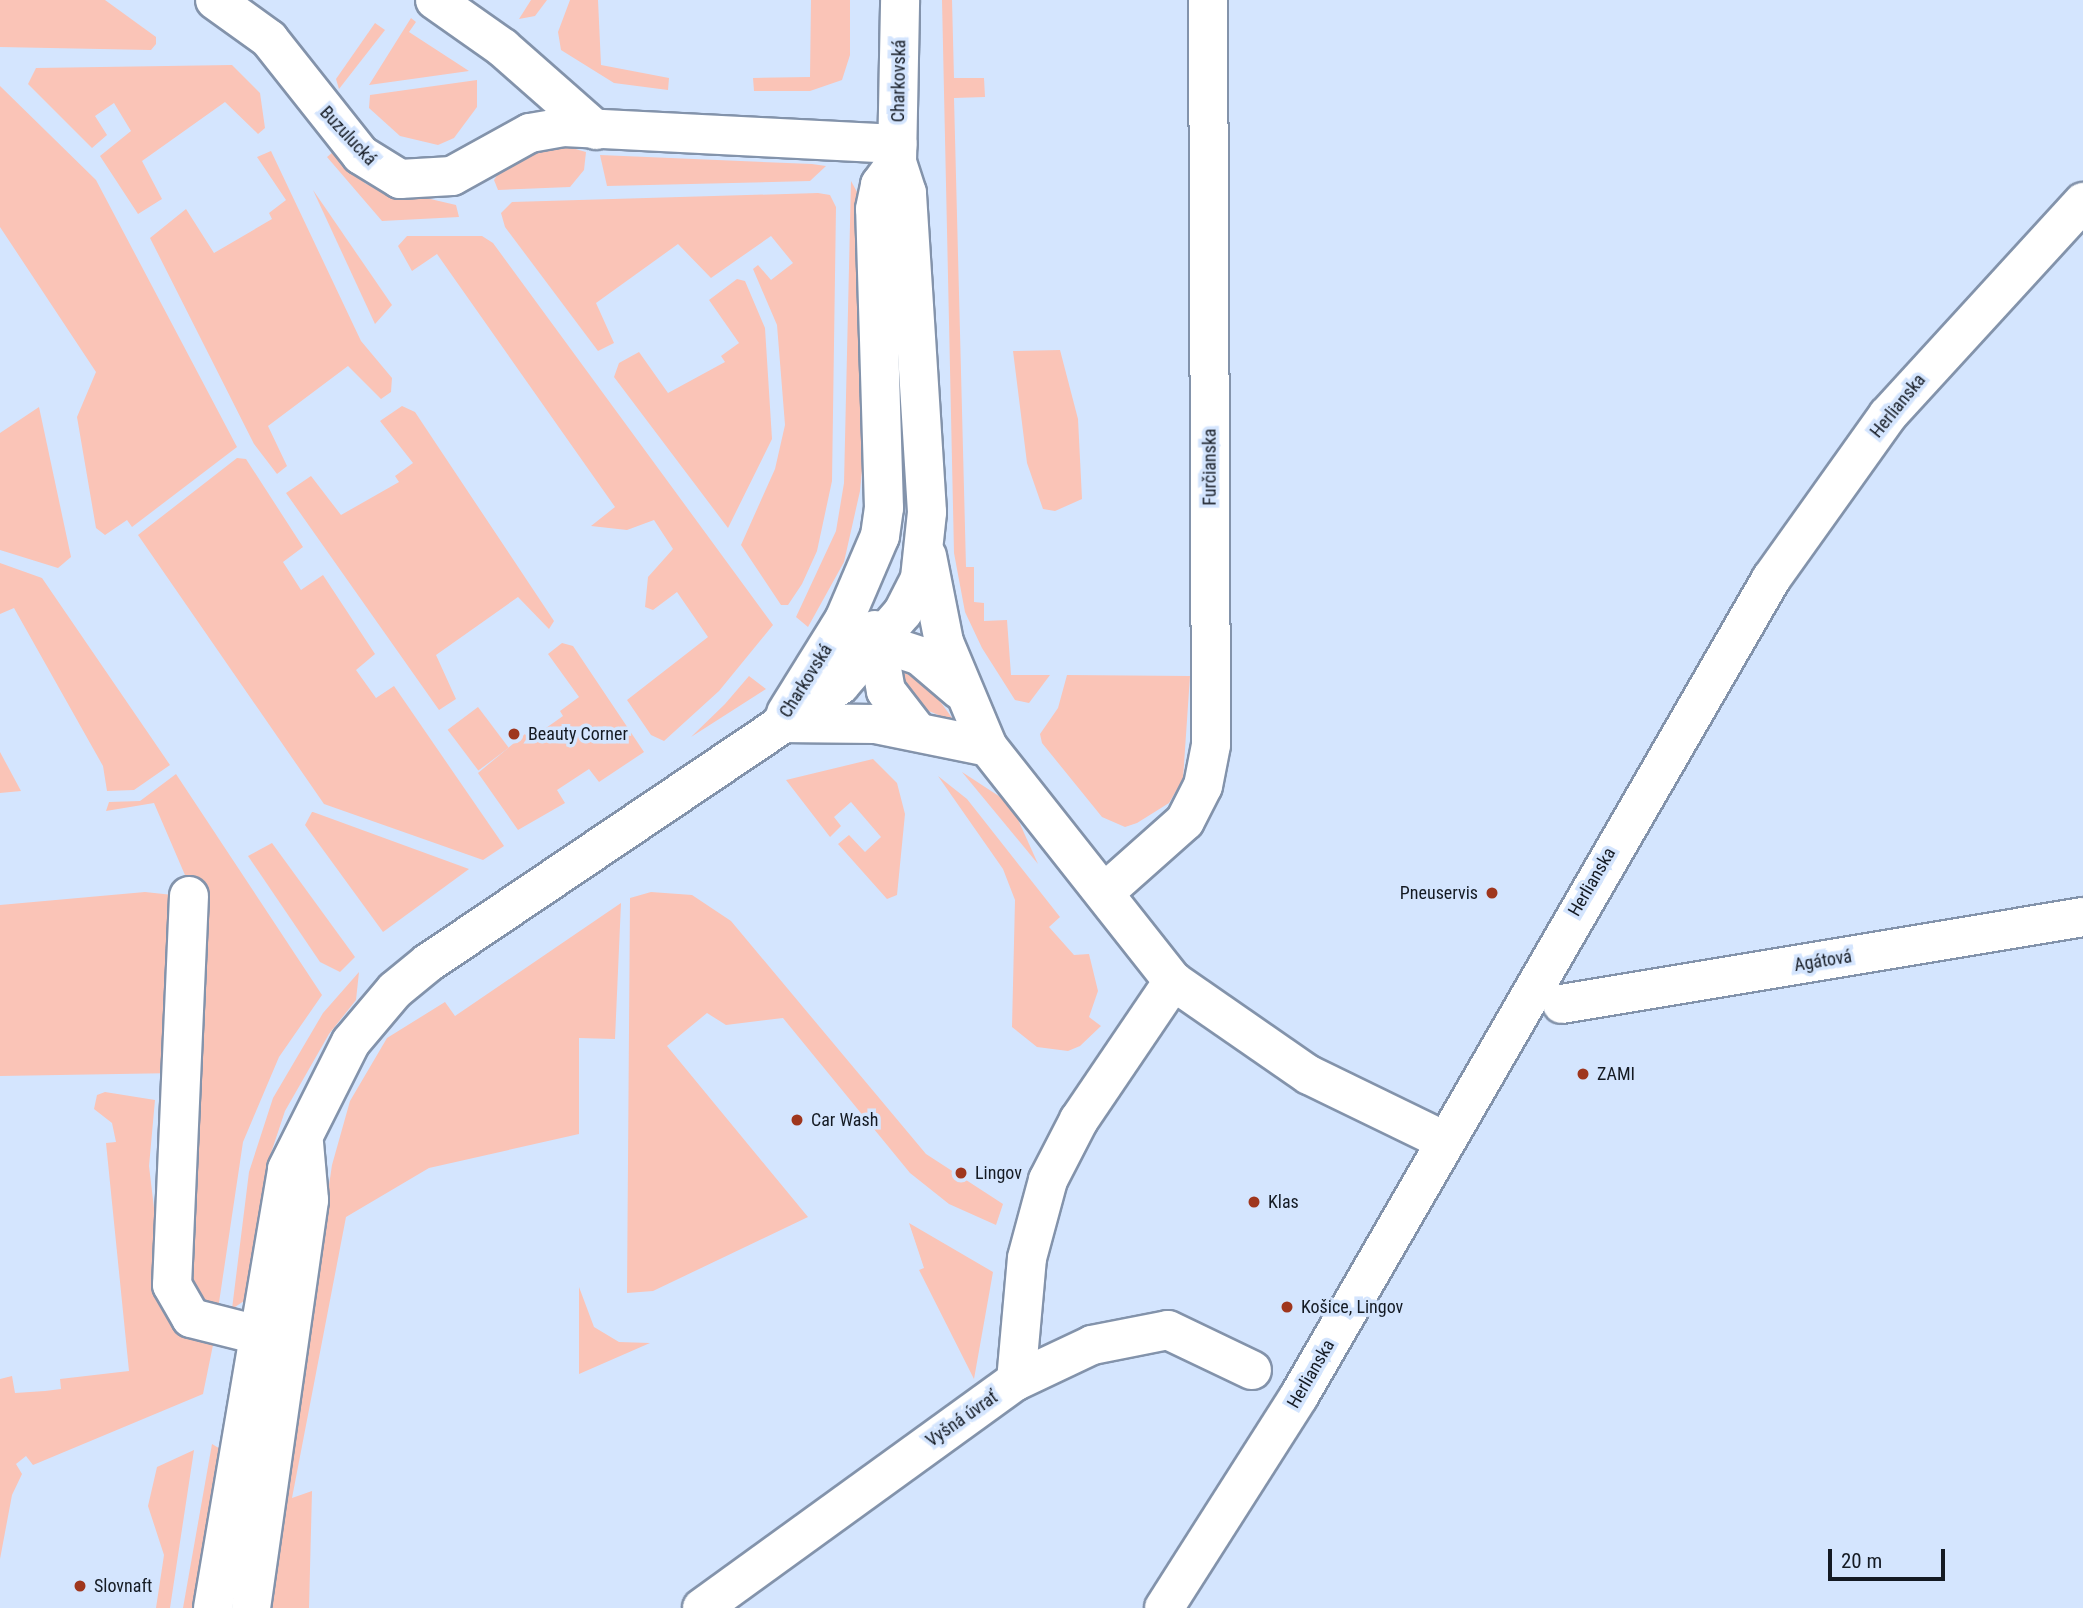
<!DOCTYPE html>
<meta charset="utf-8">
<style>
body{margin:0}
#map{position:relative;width:2083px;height:1608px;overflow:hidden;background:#d4e5fe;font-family:"Roboto Condensed",sans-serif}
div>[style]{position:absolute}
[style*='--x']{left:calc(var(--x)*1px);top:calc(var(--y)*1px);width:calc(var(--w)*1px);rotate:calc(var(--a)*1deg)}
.green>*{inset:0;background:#fac4b7;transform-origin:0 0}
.roads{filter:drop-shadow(2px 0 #8393ab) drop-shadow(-2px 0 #8393ab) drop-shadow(0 2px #8393ab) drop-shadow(0 -2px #8393ab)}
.minor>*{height:38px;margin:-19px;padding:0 19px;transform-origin:19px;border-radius:19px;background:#fff}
.primary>*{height:38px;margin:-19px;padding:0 19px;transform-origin:19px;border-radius:19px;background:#fff}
.dots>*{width:19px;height:19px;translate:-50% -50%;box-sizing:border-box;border:4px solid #d4e5fe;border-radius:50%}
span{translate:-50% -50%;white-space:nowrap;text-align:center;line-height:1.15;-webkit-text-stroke:7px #d4e5fe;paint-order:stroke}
.street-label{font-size:18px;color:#141a23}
.poi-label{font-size:18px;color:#141a23}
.left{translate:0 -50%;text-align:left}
.right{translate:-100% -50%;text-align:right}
.scale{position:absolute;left:1828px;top:1549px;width:117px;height:32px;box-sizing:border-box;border:4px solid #141a23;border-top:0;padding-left:9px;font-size:21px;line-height:24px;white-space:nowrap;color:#141a23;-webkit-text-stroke:5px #d4e5fe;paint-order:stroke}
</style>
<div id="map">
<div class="green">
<div style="clip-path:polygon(0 0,105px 0,156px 37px,156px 44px,151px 50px,0 47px)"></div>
<div style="clip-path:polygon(531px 0,547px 0,535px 16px,519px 19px)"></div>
<div style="clip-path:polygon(570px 0,598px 0,601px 65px,669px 78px,668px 90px,614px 83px,561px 50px,558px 32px)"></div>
<div style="clip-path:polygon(811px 0,850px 0,850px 55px,842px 80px,810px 91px,754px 91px,753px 78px,810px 77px)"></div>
<div style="clip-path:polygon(942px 0,952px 0,954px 78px,984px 78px,985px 97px,954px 98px,966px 567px,974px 567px,974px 602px,984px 603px,984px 621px,1007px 620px,1011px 675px,1050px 675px,1029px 703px,1015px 700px,982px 648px,965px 612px,954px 553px)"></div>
<div style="clip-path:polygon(411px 18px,416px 22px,409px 32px,469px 71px,369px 85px)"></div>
<div style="clip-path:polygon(375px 23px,385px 30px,339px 89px,336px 79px)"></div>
<div style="clip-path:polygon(232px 65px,260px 93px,265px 128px,258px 134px,225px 102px,142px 161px,162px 199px,138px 214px,100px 156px,131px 131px,114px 103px,95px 116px,107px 135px,92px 148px,28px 84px,36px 68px)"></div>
<div style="clip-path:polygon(477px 80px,477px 107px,454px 138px,438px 145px,400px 136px,369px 108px,370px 95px)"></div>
<div style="clip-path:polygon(0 86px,96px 180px,237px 447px,132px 527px,127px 520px,105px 535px,96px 528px,77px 417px,96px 372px,0 227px)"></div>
<div style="clip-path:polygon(554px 143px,586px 152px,584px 170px,570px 187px,498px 190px,494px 180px,503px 166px)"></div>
<div style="clip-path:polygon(271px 151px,361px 341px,392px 378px,391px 392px,381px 399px,348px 366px,268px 426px,287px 466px,277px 474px,254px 444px,150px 238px,186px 209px,214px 253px,272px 219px,269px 213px,286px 200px,257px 157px)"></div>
<div style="clip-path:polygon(333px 152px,366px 184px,456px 205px,459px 217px,382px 221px,327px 157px)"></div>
<div style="clip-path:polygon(600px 155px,812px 164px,826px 166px,810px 181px,607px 186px)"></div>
<div style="clip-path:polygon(851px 181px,862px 201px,867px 420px,860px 491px,844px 562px,808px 627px,796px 617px,836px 531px,844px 483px)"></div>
<div style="clip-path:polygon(313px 190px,392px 305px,375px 324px)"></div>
<div style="clip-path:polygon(818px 193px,830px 195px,836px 207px,832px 481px,817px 551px,802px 584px,788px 605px,781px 605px,741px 545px,775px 469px,785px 425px,777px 325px,753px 269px,758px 265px,771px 280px,793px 263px,771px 236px,711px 278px,678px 244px,596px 303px,614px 343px,598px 351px,505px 227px,501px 213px,512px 202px)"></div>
<div style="clip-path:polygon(407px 236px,482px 236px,493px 243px,773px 625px,719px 691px,664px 741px,651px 735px,627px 700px,708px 637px,677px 592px,653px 610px,645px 607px,648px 577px,673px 549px,654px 520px,627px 530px,591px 526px,615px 507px,437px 254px,412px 271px,398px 246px)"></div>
<div style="clip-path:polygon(737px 279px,745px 281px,765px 328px,772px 439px,728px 528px,614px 377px,619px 363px,639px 352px,668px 393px,725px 362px,721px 356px,739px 343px,709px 300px)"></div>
<div style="clip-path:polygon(1060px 350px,1078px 419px,1082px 499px,1055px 511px,1043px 509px,1027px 463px,1013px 351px)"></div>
<div style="clip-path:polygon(402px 406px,415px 412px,554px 621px,549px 629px,518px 597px,436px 655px,456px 699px,439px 710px,286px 493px,311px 476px,341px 515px,399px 482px,395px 476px,413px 463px,380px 421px)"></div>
<div style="clip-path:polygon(39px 407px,71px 557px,58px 568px,0 550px,0 433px)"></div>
<div style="clip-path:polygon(237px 458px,246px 459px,303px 547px,283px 562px,301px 590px,323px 575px,375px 654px,356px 670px,376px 698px,394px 686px,504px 846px,483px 860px,324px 804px,138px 535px)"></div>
<div style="clip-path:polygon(0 563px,42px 578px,170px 765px,134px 790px,107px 791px,103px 766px,14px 608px,0 614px)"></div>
<div style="clip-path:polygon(562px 643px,573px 646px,644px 752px,599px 782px,589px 769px,557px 790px,565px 803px,518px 830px,478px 773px,525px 734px,529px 740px,563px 716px,560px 711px,579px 697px,548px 654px)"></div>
<div style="clip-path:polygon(903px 671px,934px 693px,955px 722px,924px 709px,897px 675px)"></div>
<div style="clip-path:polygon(1067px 675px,1190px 676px,1183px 779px,1169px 803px,1137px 823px,1125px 827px,1102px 817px,1042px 743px,1040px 734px,1058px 708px)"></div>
<div style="clip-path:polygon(749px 676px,766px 689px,691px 737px,725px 704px)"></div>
<div style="left:478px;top:707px;width:51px;height:38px;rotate:53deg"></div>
<div style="clip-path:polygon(0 752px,21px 791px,0 793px)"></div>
<div style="clip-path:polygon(873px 759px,897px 783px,905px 814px,897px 895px,887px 899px,838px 844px,849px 835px,865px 852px,881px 837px,851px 802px,834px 817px,841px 826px,830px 837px,786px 780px)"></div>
<div style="clip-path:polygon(962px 772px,1011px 804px,1038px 864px)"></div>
<div style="clip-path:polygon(176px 774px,322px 995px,279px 1057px,243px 1142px,217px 1316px,185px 1283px,194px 896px,154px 803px,106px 811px,109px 802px,140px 801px)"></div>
<div style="clip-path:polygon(938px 776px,967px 799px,1060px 917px,1049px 927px,1074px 955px,1089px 954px,1098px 991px,1089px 1017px,1101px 1026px,1080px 1046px,1068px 1051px,1037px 1047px,1012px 1027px,1015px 900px,1003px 869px)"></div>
<div style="clip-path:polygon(312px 812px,313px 812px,469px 869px,383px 932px,305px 825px)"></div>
<div style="clip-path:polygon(272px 843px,355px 957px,340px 972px,320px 962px,248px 856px)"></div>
<div style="clip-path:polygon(145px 892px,182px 896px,178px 1073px,0 1076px,0 905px)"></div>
<div style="clip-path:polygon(651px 892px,692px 895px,731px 921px,926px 1154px,1003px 1204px,996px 1225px,949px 1204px,910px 1173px,783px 1018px,726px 1025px,707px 1013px,667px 1046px,808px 1217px,653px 1291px,627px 1293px,630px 898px)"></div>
<div style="clip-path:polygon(621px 903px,615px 1039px,579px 1038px,579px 1134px,429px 1168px,346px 1217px,292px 1498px,312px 1491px,309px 1608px,266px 1608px,332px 1165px,350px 1101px,387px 1038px,445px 1002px,455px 1016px)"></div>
<div style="clip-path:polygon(359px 972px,356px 1000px,329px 1034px,285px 1111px,268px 1162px,247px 1299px,232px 1309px,249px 1172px,273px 1098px,323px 1013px)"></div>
<div style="clip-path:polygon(105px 1092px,155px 1100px,149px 1166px,156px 1225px,213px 1345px,203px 1394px,33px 1465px,26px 1456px,16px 1464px,22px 1474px,12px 1495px,0 1559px,0 1379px,12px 1376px,15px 1393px,45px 1391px,61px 1389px,60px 1379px,129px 1371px,106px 1143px,116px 1142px,112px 1123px,94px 1109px,97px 1095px)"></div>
<div style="clip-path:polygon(909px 1223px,993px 1272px,974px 1379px,919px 1270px,924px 1268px)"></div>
<div style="clip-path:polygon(579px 1287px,594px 1327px,619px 1342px,650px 1343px,579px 1374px)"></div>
<div style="clip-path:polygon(212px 1444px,222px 1450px,201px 1608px,183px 1608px)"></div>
<div style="clip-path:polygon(194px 1450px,170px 1608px,156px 1608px,164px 1555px,148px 1506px,157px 1467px)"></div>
</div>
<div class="roads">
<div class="minor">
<div style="--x:215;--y:0;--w:67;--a:35.8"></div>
<div style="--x:269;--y:39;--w:148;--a:51.6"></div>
<div style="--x:361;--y:155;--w:46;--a:31.6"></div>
<div style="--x:400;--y:179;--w:52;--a:-3.3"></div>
<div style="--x:452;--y:176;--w:89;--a:-28.9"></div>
<div style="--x:530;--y:133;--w:34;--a:-10"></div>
<div style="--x:563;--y:127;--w:335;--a:2.9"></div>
<div style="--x:435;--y:0;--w:83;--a:35.2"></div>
<div style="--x:503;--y:48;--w:124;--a:41.4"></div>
<div style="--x:927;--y:556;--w:88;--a:78.8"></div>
<div style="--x:944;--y:642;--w:114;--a:67.3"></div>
<div style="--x:988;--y:747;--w:298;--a:51.7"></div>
<div style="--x:1173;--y:981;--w:165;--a:34.7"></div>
<div style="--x:1309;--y:1075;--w:151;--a:25.9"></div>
<div style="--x:875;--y:630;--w:62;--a:79.8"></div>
<div style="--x:886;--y:691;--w:51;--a:52.2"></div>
<div style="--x:856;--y:647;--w:40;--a:1.4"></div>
<div style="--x:896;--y:648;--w:25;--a:18"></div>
<div style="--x:920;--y:656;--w:52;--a:40.4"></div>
<div style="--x:786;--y:713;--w:110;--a:-58.1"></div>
<div style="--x:844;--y:620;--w:91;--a:-66.8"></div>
<div style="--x:880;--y:536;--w:28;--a:-82"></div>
<div style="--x:884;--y:508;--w:299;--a:-91.7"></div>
<div style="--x:875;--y:209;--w:25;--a:-78"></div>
<div style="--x:880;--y:185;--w:29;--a:-54"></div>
<div style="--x:781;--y:723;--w:94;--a:0.6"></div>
<div style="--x:875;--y:724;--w:115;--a:11.5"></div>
<div style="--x:1104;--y:893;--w:108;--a:-41.6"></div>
<div style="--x:1185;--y:821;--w:39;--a:-63"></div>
<div style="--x:1203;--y:786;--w:42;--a:-79"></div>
<div style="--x:1211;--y:745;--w:745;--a:-90.23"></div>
<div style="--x:189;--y:896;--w:389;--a:92.5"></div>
<div style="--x:172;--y:1285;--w:38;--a:60"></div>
<div style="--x:191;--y:1318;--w:69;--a:14.2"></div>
<div style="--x:1562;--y:1004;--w:528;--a:-9.48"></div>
<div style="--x:1016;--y:1381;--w:123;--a:-84.9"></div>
<div style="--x:1027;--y:1258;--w:81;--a:-74.9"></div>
<div style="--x:1048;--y:1180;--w:68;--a:-62.7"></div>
<div style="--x:1079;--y:1120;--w:168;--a:-55.9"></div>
<div style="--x:213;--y:1608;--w:445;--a:-80.4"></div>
<div style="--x:287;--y:1169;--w:142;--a:-63.3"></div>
<div style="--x:351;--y:1042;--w:68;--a:-49.8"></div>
<div style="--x:395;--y:990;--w:43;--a:-39.3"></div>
<div style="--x:428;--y:963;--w:497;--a:-34"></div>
<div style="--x:840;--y:685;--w:96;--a:-49.2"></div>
<div style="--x:903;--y:612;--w:38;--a:-63"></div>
<div style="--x:920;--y:578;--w:66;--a:-83.9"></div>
<div style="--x:927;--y:512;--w:320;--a:-93.6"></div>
<div style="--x:907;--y:193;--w:33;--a:-108"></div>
<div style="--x:897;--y:162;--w:162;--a:-88.9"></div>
<div style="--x:251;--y:1608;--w:412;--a:-81.9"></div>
<div style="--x:309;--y:1200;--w:57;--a:-95"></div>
<div style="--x:702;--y:1608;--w:387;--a:-35.9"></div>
<div style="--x:1016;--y:1381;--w:84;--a:-25.3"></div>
<div style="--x:1092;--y:1345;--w:77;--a:-11.2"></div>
<div style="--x:1168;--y:1330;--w:93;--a:25.5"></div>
</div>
<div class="primary">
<div style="--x:1164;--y:1608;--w:251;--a:-57.5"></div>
<div style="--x:1299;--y:1396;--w:944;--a:-59.98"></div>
<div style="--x:1771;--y:579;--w:201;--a:-54.5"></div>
<div style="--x:1888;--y:415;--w:289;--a:-47.5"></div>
</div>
</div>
<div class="dots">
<div style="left:514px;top:734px;background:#9f361d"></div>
<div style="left:1492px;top:893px;background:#9f361d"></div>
<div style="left:1583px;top:1074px;background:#9f361d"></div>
<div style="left:797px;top:1120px;background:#9f361d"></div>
<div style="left:961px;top:1173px;background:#9f361d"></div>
<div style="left:1254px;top:1202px;background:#9f361d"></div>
<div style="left:1287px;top:1307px;background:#9f361d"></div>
<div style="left:80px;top:1586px;background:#9f361d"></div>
</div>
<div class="street-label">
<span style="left:899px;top:81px;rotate:-89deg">Charkovská</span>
<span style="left:348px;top:136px;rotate:47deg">Buzulucká</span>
<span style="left:1898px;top:406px;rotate:-51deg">Herlianska</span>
<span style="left:1210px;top:467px;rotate:-90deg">Furčianska</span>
<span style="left:806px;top:681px;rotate:-58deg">Charkovská</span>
<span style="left:1592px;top:882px;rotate:-60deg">Herlianska</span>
<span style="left:1823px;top:961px;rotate:-9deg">Agátová</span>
<span style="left:1311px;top:1374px;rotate:-60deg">Herlianska</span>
<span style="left:962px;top:1419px;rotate:-35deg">Vyšná úvrať</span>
</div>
<div class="poi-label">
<span class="left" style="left:528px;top:734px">Beauty Corner</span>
<span class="right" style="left:1478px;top:893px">Pneuservis</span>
<span class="left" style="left:1597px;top:1074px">ZAMI</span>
<span class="left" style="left:811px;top:1120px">Car Wash</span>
<span class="left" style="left:975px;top:1173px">Lingov</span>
<span class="left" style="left:1268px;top:1202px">Klas</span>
<span class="left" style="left:1301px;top:1307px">Košice, Lingov</span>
<span class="left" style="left:94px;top:1586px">Slovnaft</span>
</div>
<div class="scale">20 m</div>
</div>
